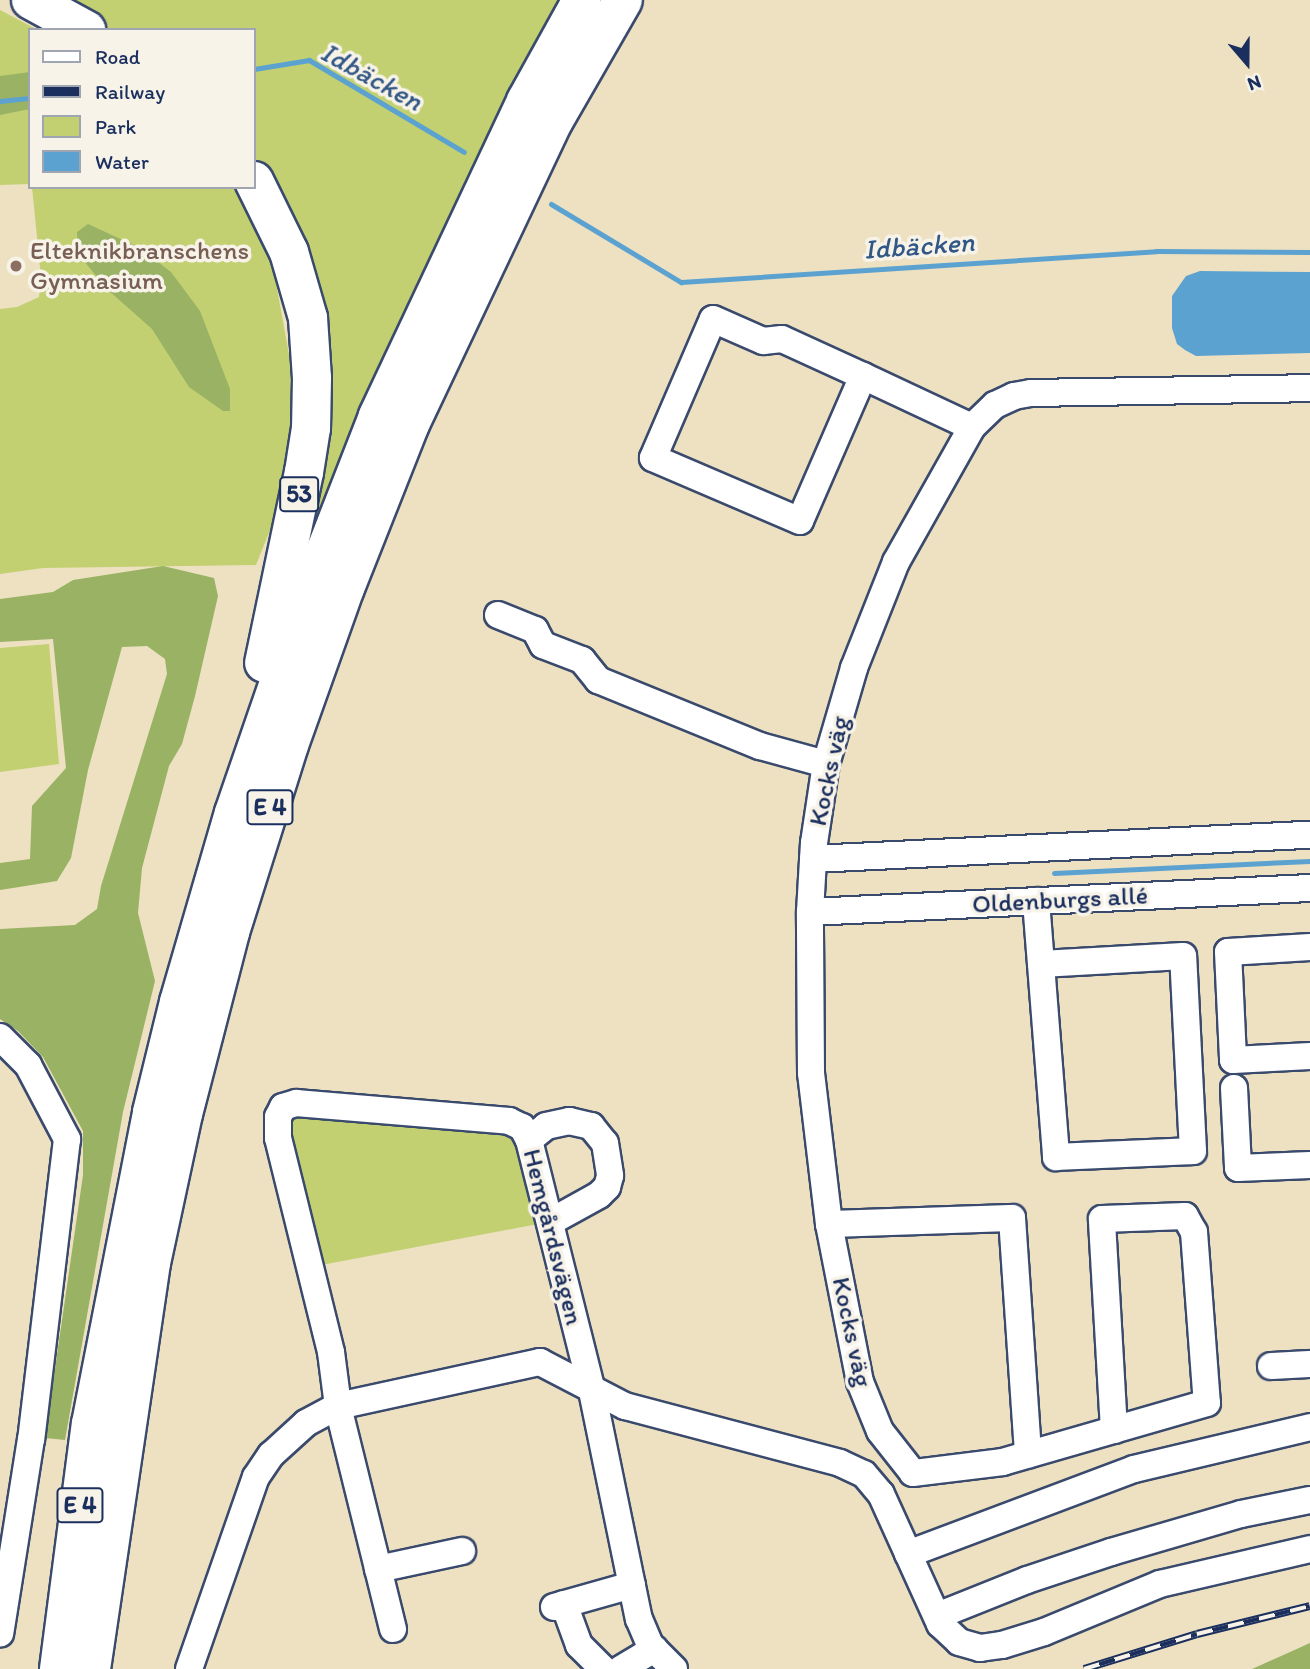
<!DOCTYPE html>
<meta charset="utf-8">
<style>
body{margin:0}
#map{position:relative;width:1310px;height:1669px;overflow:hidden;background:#ede1c2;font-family:Itim,sans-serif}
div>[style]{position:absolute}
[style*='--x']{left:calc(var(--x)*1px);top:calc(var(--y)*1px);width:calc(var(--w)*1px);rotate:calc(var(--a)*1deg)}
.green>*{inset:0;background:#c2d072}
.forest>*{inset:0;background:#99b264}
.water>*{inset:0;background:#5ba2d1}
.stream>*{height:5px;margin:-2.5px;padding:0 2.5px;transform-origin:2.5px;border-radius:2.5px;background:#5ba2d1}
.roads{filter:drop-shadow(2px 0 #3a4a6d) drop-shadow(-2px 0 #3a4a6d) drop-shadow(0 2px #3a4a6d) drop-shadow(0 -2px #3a4a6d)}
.minor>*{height:26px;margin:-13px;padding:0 13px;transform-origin:13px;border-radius:13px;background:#fff}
.highway>*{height:38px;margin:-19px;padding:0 19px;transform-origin:19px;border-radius:19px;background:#fff}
.rail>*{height:8px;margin-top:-4px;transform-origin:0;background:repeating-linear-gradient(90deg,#f7f3e8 0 16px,#1b2f5e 0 32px);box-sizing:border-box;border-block:2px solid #1b2f5e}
.dots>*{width:19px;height:19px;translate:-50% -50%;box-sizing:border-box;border:4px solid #f7f3e8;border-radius:50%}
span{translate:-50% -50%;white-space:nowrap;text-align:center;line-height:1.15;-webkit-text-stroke:7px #f7f3e8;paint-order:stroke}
.shield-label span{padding:2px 5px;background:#f7f3e8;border:2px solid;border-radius:5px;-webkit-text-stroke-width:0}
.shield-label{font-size:24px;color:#1b2f5e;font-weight:700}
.education-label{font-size:26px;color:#785e54}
.left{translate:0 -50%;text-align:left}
.street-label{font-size:26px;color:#1b2f5e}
.water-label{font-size:28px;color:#315786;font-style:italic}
.legend{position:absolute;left:28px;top:28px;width:228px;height:161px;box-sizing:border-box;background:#f7f3e8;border:2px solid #9fa5b1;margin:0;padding:9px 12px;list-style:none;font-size:21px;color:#1b2f5e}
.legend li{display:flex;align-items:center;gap:14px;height:35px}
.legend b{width:35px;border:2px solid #9fa5b1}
.north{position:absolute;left:1212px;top:28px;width:70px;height:70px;-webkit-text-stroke:5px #f7f3e8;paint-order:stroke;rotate:160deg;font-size:19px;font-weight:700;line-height:28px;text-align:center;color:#1b2f5e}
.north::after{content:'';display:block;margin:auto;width:24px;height:32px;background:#1b2f5e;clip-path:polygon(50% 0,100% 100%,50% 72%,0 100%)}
</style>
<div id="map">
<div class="green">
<div style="clip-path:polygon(61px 0,566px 0,485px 145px,419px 279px,297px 563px,320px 429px,254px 163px,254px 30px,106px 30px)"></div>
<div style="clip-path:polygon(0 10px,38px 30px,30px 30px,30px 184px,0 185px)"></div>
<div style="clip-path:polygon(32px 187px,233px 187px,242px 199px,274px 272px,292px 371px,292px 447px,278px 510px,256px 565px,43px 568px,0 574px,0 309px,17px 307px,39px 297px,41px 277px)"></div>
<div style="clip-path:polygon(49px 644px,59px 764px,0 772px,0 648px)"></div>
<div style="clip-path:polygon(289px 1107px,522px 1135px,543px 1223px,311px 1267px,283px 1117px)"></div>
</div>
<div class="forest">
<div style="clip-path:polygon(30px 72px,30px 109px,0 115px,0 76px)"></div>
<div style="clip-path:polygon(88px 224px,140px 248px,171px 272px,200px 311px,230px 389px,230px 411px,223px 411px,189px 387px,152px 329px,108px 290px,78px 254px,77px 232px)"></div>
<div style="clip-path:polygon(163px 566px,214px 578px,218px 596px,195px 696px,182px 744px,169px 766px,142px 868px,138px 913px,155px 981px,123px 1112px,65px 1440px,45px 1438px,83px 1175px,83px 1131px,43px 1057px,18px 1031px,0 1019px,0 929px,75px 925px,97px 909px,101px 886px,167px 674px,165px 659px,147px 646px,122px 647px,88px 770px,71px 858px,57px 881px,0 890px,0 863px,30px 859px,32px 806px,66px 768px,53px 639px,0 642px,0 599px,53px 592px,73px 580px)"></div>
<div style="clip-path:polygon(1310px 1643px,1310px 1669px,1252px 1669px)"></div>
</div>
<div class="water">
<div style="clip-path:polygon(1200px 271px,1310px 272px,1310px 353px,1196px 356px,1185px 350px,1177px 344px,1172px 328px,1172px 296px,1186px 276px)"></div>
</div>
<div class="stream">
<div style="--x:254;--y:69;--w:56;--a:-9.3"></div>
<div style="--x:309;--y:60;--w:180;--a:30.7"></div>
<div style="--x:0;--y:101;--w:30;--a:-6"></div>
<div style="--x:551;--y:204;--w:152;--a:31"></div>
<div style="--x:681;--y:282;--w:476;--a:-3.7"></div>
<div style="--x:1156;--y:251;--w:154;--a:0.4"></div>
<div style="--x:1054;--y:873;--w:256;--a:-2.7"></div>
</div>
<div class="roads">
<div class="minor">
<div style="--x:863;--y:376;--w:158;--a:113.5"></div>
<div style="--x:800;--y:521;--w:160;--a:-156.8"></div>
<div style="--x:653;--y:458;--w:151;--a:-66.7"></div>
<div style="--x:713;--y:319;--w:55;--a:23.7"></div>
<div style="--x:763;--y:341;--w:19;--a:-6"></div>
<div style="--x:782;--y:339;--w:89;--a:24.6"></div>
<div style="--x:863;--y:376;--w:120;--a:25.1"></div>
<div style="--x:498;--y:615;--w:40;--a:22"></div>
<div style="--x:535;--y:630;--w:17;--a:62"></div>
<div style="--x:543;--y:645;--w:42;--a:21"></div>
<div style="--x:582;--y:660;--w:26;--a:51"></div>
<div style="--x:598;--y:680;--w:175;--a:22.2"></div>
<div style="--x:760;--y:746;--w:68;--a:15.3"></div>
<div style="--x:813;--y:859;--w:498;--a:-2.8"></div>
<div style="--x:1036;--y:901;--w:257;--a:85.5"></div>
<div style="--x:1056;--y:1157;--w:137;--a:-2.5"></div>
<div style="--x:1193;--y:1151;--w:195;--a:-92.9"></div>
<div style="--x:1183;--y:956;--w:142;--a:176.8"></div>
<div style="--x:810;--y:912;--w:501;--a:-2.75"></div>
<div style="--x:1310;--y:947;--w:82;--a:176.5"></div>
<div style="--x:1228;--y:952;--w:108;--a:87.3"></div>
<div style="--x:1233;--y:1060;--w:77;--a:-3"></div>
<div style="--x:0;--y:1037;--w:40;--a:45"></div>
<div style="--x:28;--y:1065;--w:84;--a:62.2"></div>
<div style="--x:67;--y:1139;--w:302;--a:96.8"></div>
<div style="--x:31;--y:1439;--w:197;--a:99"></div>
<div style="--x:1234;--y:1088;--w:80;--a:87.1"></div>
<div style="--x:1238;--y:1168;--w:72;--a:-2.4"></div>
<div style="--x:529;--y:1140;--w:22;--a:-39"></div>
<div style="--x:546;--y:1126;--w:24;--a:-12"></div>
<div style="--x:569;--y:1121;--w:23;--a:13"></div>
<div style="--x:591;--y:1126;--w:22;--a:51"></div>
<div style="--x:605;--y:1143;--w:33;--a:81"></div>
<div style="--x:610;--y:1176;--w:11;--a:105"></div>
<div style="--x:607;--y:1187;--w:11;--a:135"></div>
<div style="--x:599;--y:1195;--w:56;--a:151.1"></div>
<div style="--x:829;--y:1224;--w:183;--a:-1.9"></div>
<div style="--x:1012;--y:1218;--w:237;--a:86.1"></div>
<div style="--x:1271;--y:1366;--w:39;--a:-3"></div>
<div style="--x:1114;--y:1430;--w:211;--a:-93.3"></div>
<div style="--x:1102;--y:1219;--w:83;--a:-2.1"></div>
<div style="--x:1185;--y:1216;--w:18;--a:61"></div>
<div style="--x:1194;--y:1232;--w:171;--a:85.7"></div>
<div style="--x:1207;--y:1403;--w:212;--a:163.9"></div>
<div style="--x:1003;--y:1462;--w:91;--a:173"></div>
<div style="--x:913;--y:1473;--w:53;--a:-128.2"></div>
<div style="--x:880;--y:1431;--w:53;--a:-112.2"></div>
<div style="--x:860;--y:1382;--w:161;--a:-101.1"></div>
<div style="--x:829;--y:1224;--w:152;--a:-96.8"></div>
<div style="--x:811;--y:1073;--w:161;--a:-90.4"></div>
<div style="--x:810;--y:912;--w:69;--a:-86.7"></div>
<div style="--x:814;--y:843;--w:80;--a:-81.4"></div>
<div style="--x:826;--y:764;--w:100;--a:-73.7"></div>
<div style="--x:854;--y:668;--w:114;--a:-68.4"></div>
<div style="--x:896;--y:562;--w:155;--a:-60.6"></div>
<div style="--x:972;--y:427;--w:32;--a:-44"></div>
<div style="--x:995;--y:405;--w:21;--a:-25"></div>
<div style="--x:1014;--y:396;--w:17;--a:-10"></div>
<div style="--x:1031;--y:393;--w:279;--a:-1"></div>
<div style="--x:908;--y:1554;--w:241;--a:-20.6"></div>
<div style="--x:1134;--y:1469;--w:181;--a:-13.4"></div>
<div style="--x:378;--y:1569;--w:86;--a:-12.1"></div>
<div style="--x:564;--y:1604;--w:44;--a:69.9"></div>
<div style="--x:579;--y:1645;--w:34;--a:45"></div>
<div style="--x:554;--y:1607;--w:81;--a:-15.8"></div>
<div style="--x:937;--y:1616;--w:97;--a:-21.8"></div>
<div style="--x:1027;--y:1580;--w:89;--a:-18.4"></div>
<div style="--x:1111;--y:1552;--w:135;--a:-16.3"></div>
<div style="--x:1241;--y:1514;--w:70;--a:-11.5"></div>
<div style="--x:393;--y:1629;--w:230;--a:-103.9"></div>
<div style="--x:338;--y:1406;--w:54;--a:-97.4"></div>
<div style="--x:331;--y:1352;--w:220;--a:-103.9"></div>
<div style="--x:278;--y:1138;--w:21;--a:-90"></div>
<div style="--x:278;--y:1117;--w:11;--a:-63"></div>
<div style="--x:283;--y:1107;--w:14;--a:-17"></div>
<div style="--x:296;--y:1103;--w:214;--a:4.8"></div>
<div style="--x:509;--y:1121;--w:14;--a:25"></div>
<div style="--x:522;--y:1127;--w:15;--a:62"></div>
<div style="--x:529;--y:1140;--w:259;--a:75.9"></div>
<div style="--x:592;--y:1391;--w:233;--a:78.4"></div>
<div style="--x:639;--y:1619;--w:28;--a:67"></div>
<div style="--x:650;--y:1645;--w:34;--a:45"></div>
<div style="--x:189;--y:1669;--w:203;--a:-70.8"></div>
<div style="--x:256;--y:1477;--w:27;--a:-56"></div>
<div style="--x:271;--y:1455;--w:47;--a:-42.4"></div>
<div style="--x:306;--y:1423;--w:36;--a:-28"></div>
<div style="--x:338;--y:1406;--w:207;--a:-12.3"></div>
<div style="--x:540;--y:1362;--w:96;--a:27.4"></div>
<div style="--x:625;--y:1406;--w:222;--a:14.8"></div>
<div style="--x:840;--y:1463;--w:26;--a:25"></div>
<div style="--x:864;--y:1474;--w:26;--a:50"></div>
<div style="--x:881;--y:1494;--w:143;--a:65.6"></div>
<div style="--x:940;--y:1624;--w:26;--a:43"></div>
<div style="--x:959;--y:1642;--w:22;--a:16"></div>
<div style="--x:980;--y:1648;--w:22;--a:-8"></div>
<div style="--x:1002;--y:1645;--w:44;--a:-17.2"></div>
<div style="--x:1044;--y:1632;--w:126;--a:-22.5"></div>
<div style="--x:1160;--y:1584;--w:154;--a:-13.1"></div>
<div style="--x:621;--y:1669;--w:39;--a:-31"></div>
</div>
<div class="highway">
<div style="--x:31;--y:0;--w:63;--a:28.6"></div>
<div style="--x:254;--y:181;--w:79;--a:63.8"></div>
<div style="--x:289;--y:252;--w:69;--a:73.9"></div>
<div style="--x:308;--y:318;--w:60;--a:86.2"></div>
<div style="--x:312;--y:378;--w:50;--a:91.1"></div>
<div style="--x:311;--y:428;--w:45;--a:99"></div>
<div style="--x:304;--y:472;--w:195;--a:101.8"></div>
<div style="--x:59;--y:1669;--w:247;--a:-82.6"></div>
<div style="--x:91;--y:1424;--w:318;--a:-78.9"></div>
<div style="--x:152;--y:1112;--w:113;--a:-76.2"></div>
<div style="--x:179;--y:1002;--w:197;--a:-73.8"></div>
<div style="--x:234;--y:813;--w:249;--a:-71"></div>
<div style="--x:315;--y:578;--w:174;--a:-68.7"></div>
<div style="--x:378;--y:416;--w:348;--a:-64.8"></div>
<div style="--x:526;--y:101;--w:115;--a:-61"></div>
<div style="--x:91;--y:1669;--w:410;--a:-81.6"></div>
<div style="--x:151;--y:1263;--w:152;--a:-77.9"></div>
<div style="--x:183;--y:1114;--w:188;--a:-75.5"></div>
<div style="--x:230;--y:932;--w:196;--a:-72.5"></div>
<div style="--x:289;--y:745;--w:167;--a:-70.4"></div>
<div style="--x:345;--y:588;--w:176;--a:-68.4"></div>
<div style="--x:410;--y:424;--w:336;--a:-64.7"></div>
<div style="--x:554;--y:120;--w:138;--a:-60.1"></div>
</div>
</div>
<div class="rail">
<div style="--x:1084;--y:1669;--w:118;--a:-17.2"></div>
<div style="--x:1197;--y:1634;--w:116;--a:-13.9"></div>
</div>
<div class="dots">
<div style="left:16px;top:266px;background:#8d6e63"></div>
</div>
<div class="shield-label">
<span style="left:299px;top:494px">53</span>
<span style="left:270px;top:807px">E 4</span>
<span style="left:80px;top:1505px">E 4</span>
</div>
<div class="education-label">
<span class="left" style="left:30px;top:266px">Elteknikbranschens<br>Gymnasium</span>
</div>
<div class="street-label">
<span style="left:829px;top:771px;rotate:-78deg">Kocks väg</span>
<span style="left:1060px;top:900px;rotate:-3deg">Oldenburgs allé</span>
<span style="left:553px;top:1237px;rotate:76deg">Hemgårdsvägen</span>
<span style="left:852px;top:1332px;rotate:78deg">Kocks väg</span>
</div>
<div class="water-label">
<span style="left:372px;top:76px;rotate:29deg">Idbäcken</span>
<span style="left:919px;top:245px;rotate:-4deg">Idbäcken</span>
</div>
<ul class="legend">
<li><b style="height:9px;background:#fff"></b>Road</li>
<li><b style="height:9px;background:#1b2f5e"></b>Railway</li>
<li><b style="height:19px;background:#c2d072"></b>Park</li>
<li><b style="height:19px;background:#5ba2d1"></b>Water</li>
</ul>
<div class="north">N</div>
</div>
